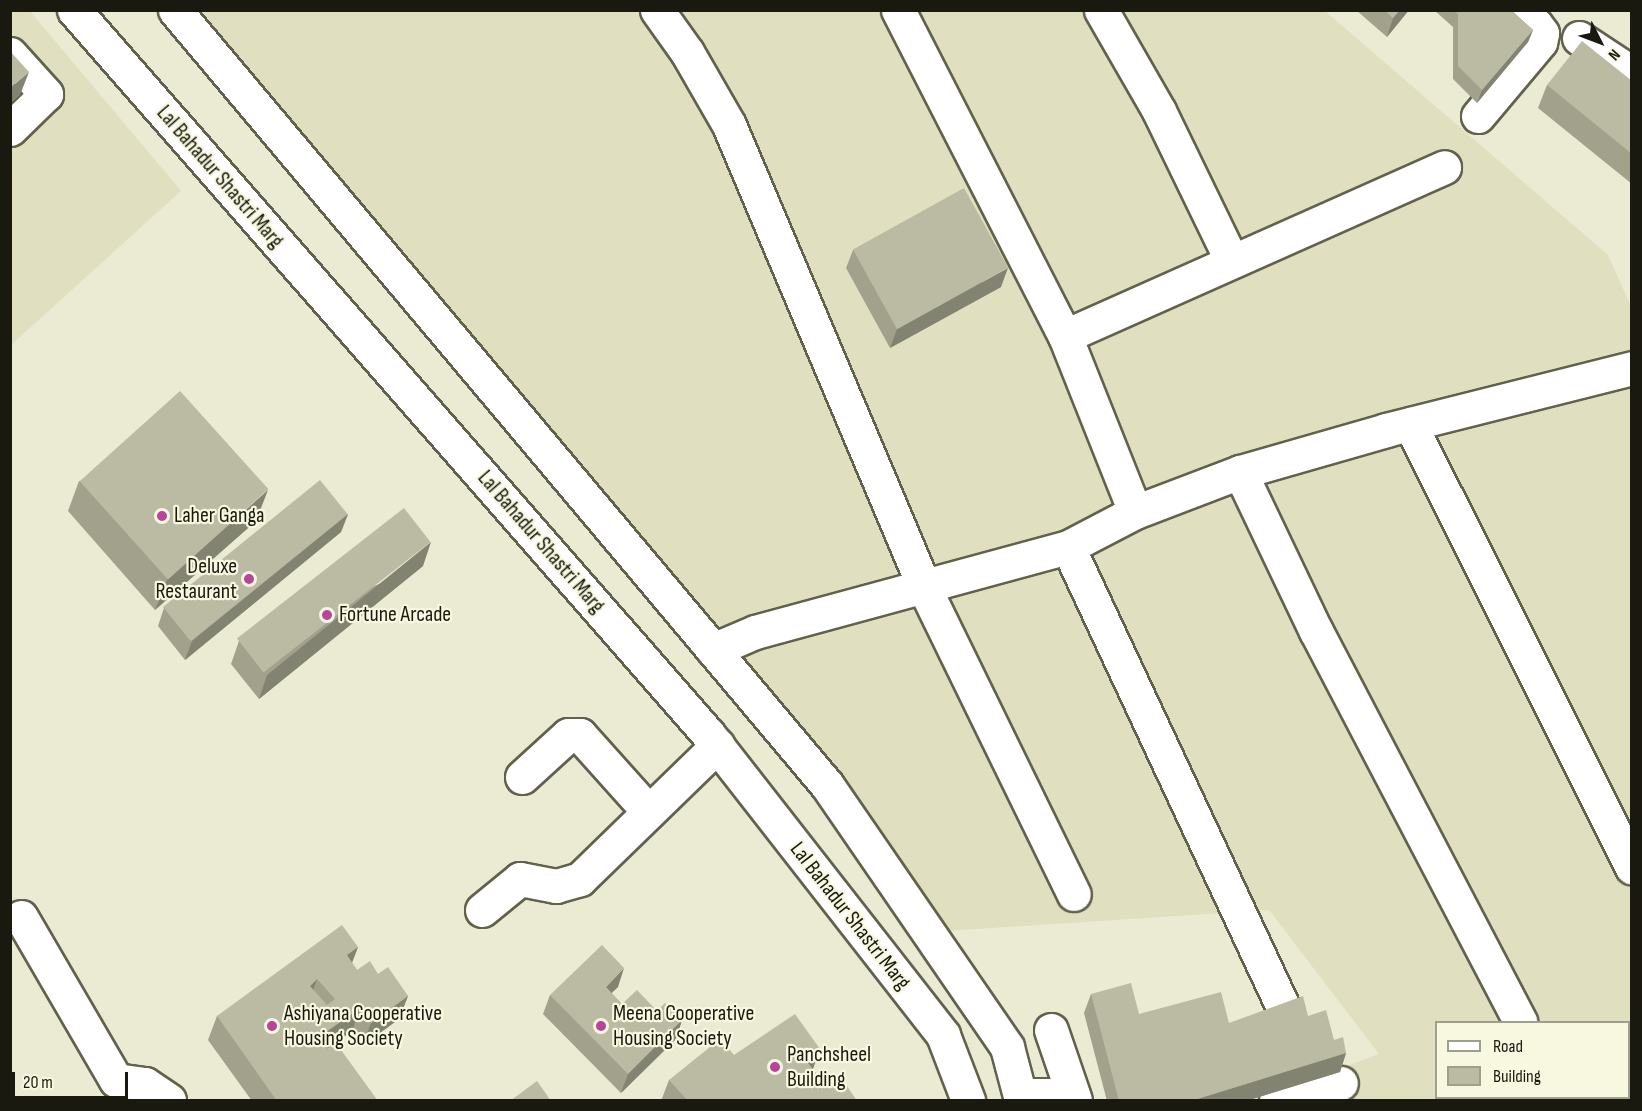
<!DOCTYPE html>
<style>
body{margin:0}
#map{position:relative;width:1642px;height:1111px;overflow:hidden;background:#ebebd3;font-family:"Sofia Sans Condensed",sans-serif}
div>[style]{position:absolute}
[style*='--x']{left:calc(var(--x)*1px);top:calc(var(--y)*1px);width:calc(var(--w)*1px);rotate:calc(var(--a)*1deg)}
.built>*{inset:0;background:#e0e0c0}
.roads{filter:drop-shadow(2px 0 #61614c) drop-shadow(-2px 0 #61614c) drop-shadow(0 2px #61614c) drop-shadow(0 -2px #61614c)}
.minor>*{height:33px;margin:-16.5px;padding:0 16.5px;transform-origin:16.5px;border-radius:16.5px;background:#fff}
.major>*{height:33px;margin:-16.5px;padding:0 16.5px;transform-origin:16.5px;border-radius:16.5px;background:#fff}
.wall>*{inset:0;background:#a1a18c}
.shaded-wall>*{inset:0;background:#838372}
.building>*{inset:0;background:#bbbba3;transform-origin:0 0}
.dots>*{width:16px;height:16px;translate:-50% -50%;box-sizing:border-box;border:3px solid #f8f8e0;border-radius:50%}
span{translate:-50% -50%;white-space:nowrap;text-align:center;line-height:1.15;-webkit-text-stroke:4.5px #f8f8e0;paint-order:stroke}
.street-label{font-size:22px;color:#191910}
.poi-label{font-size:22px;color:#191910}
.left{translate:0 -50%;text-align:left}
.right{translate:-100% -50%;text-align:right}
.frame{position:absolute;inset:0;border:12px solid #191910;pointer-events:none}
.legend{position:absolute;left:1435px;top:1021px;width:195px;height:78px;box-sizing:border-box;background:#f8f8e0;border:2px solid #9f9f8d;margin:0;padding:8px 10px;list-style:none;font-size:18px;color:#191910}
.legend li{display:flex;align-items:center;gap:12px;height:30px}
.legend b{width:30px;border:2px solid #9f9f8d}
.north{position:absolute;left:1570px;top:12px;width:60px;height:60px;-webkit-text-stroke:4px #f8f8e0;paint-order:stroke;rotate:132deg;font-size:16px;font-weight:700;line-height:24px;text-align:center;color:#191910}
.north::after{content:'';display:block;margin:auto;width:21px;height:27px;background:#191910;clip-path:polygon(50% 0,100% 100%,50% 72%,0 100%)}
.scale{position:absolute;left:12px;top:1072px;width:116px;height:27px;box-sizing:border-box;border:3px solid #191910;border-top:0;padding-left:8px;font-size:18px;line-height:21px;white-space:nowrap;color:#191910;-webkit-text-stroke:4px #f8f8e0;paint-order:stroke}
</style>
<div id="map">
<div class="built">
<div style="clip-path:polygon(11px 11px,30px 11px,181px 191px,11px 345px)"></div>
<div style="clip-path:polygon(evenodd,190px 11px,1325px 11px,1608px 255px,1631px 306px,1631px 1100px,1256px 1100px,1379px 1054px,1269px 910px,947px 931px,190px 11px,1436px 1022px,1628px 1022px,1628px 1098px,1436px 1098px,1436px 1022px)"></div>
</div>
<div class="roads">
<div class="minor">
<div style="--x:657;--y:10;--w:52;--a:54.5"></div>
<div style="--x:687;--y:52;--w:84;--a:60.1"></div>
<div style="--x:729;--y:125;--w:497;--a:67.1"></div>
<div style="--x:922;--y:583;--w:346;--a:64"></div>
<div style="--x:898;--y:10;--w:366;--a:62.9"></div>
<div style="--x:1065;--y:336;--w:189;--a:68.3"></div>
<div style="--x:1101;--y:10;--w:116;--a:60.1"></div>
<div style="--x:1159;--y:111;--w:165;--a:64.1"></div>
<div style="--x:1579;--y:38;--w:64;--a:33.4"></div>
<div style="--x:10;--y:54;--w:54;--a:48"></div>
<div style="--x:46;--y:94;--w:50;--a:135.8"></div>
<div style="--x:1478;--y:116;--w:97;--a:-50"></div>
<div style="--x:1540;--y:42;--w:9;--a:-77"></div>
<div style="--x:1542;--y:33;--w:10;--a:-127"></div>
<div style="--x:1536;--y:25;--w:23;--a:-139"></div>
<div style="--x:1065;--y:336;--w:415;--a:-24"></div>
<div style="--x:1410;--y:424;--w:496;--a:63.4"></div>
<div style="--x:1240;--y:472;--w:176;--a:64.5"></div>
<div style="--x:1316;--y:631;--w:441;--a:62.4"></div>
<div style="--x:1068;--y:547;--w:508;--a:64.95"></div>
<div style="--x:713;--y:650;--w:46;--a:-23.2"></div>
<div style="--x:755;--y:632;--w:324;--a:-15.2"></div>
<div style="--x:1068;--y:547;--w:76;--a:-27.6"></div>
<div style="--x:1135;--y:512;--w:112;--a:-20.9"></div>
<div style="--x:1240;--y:472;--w:152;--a:-16"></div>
<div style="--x:1386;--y:430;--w:254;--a:-14.1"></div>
<div style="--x:522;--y:777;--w:62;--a:-42.4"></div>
<div style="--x:568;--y:735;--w:12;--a:0"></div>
<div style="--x:580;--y:735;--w:103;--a:48.1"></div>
<div style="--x:482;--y:910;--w:49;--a:-39.2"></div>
<div style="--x:520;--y:879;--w:37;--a:11"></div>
<div style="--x:556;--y:886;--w:25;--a:-16"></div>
<div style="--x:580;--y:879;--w:192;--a:-44.2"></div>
<div style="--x:21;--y:917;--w:189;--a:59.8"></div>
<div style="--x:116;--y:1080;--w:29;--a:8"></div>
<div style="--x:145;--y:1084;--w:29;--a:34"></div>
<div style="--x:1051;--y:1030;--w:74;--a:71.1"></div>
<div style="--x:1020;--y:1095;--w:53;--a:0"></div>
<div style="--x:1559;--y:1098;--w:2;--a:63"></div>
<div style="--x:1276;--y:1100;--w:67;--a:-14.7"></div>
</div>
<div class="major">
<div style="--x:74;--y:10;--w:962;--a:48.79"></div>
<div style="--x:708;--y:734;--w:382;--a:52"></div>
<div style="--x:943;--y:1035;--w:70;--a:69"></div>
<div style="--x:175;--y:10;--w:1013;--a:49.93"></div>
<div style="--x:827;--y:785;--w:318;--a:55.5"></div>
<div style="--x:1007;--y:1047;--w:55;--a:75.2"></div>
</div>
</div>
<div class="wall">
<div style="clip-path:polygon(1356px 10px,1409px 10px,1387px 37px)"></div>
<div style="clip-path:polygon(1434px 10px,1511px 10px,1533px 30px,1528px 42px,1477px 103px,1453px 79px,1453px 27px)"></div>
<div style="clip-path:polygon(1632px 81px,1632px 184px,1538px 108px,1547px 85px)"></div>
<div style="clip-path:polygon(853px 250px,1001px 287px,890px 348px,846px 268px)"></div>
<div style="clip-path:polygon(79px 481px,256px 521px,155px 610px,68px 511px)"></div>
<div style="clip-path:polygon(348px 514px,341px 532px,185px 660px,158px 626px,164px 608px)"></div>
<div style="clip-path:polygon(423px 566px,259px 699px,231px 664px,239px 641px)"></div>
<div style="clip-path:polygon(358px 947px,352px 963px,357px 970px,378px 974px,408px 996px,399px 1019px,362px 1046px,352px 1031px,327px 1049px,378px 1101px,252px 1101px,208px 1040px,217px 1016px)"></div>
<div style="clip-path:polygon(618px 987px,611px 993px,622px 1004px,657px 1011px,682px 1020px,676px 1039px,621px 1093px,543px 1014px,550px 995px)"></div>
<div style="clip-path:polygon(1091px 994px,1139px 1014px,1229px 1023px,1308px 1016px,1334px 1040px,1346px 1053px,1340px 1072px,1246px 1101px,1107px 1101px,1084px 1013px)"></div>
<div style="clip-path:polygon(813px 1069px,824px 1085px,857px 1101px,661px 1101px,669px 1080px)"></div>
</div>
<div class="shaded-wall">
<div style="clip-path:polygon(1400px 10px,1409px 10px,1387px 37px,1393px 18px)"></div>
<div style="clip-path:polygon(1533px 30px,1528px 42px,1477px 103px,1482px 90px)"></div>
<div style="clip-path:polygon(29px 72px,20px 95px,10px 104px,10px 88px)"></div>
<div style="clip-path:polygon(1008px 268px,1001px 287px,890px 348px,897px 329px)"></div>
<div style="clip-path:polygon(268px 490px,256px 521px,155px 610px,167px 580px)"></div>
<div style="clip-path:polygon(348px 514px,341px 532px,185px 660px,192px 641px)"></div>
<div style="clip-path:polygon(431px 542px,423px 566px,259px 699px,267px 675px)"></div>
<div style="clip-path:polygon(358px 947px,349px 970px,347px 955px)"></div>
<div style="clip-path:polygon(624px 968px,618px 987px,599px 1005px,606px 987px)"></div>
<div style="clip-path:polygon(317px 979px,309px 1003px,310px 986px)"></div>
<div style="clip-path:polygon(408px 996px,399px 1019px,362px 1046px,371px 1023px)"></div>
<div style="clip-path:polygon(360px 1008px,352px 1031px,311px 1061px,319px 1037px)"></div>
<div style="clip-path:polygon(682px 1020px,676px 1039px,621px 1093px,628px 1074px)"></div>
<div style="clip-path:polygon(820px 1049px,812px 1072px,806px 1060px)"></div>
<div style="clip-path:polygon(1346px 1053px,1340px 1072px,1246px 1101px,1191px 1101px)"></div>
</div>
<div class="building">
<div style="clip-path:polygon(1384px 10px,1400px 10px,1393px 18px)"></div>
<div style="clip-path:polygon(1454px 10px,1511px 10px,1533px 30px,1482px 90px,1458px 66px,1458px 14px)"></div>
<div style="clip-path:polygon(1582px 41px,1632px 81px,1632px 154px,1547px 85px)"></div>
<div style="clip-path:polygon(10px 51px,29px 72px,10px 88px)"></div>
<div style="left:964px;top:188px;width:91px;height:127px;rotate:61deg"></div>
<div style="left:180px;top:391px;width:132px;height:135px;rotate:48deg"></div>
<div style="left:320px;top:480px;width:44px;height:202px;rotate:51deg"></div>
<div style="left:404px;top:508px;width:43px;height:212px;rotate:52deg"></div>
<div style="clip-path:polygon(evenodd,342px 925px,358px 947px,347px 955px,357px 970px,370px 961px,378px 974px,388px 967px,408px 996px,371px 1023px,360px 1008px,319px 1037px,328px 1049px,336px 1043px,378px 1101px,277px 1101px,217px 1016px,342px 925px,317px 979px,335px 999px,327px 1005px,310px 986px,317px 979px)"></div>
<div style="clip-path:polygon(602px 945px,624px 968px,606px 987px,622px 1004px,637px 990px,657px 1011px,665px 1003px,682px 1020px,628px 1074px,550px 995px)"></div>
<div style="clip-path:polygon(1131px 983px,1139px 1014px,1221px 992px,1229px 1023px,1303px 996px,1308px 1016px,1326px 1010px,1334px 1040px,1343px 1037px,1346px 1053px,1191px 1101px,1119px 1101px,1091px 994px)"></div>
<div style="clip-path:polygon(795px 1014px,820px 1049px,806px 1060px,824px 1085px,839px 1074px,857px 1101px,688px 1101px,669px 1080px,720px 1039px,734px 1055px)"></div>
<div style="clip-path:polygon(1632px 1079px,1632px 1101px,1592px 1101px,1591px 1099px,1595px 1098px,1629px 1098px,1629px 1081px)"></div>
<div style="clip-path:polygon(537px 1081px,551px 1101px,510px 1101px)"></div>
</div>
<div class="dots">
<div style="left:162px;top:516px;background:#ba449b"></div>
<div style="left:249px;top:579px;background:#ba449b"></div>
<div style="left:327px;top:615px;background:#ba449b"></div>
<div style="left:272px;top:1026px;background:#ba449b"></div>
<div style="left:601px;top:1026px;background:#ba449b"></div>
<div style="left:775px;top:1067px;background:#ba449b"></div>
</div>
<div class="street-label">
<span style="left:220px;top:177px;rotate:49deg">Lal Bahadur Shastri Marg</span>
<span style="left:541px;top:542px;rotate:49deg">Lal Bahadur Shastri Marg</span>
<span style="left:850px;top:916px;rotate:52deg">Lal Bahadur Shastri Marg</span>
</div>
<div class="poi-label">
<span class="left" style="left:174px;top:516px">Laher Ganga</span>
<span class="right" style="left:237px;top:579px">Deluxe<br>Restaurant</span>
<span class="left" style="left:339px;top:615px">Fortune Arcade</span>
<span class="left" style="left:284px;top:1026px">Ashiyana Cooperative<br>Housing Society</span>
<span class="left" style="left:613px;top:1026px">Meena Cooperative<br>Housing Society</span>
<span class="left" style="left:787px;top:1067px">Panchsheel<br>Building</span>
</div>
<div class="frame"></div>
<ul class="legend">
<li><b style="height:8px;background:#fff"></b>Road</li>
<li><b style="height:16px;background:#bbbba3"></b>Building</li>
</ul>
<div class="north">N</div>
<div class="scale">20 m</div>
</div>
